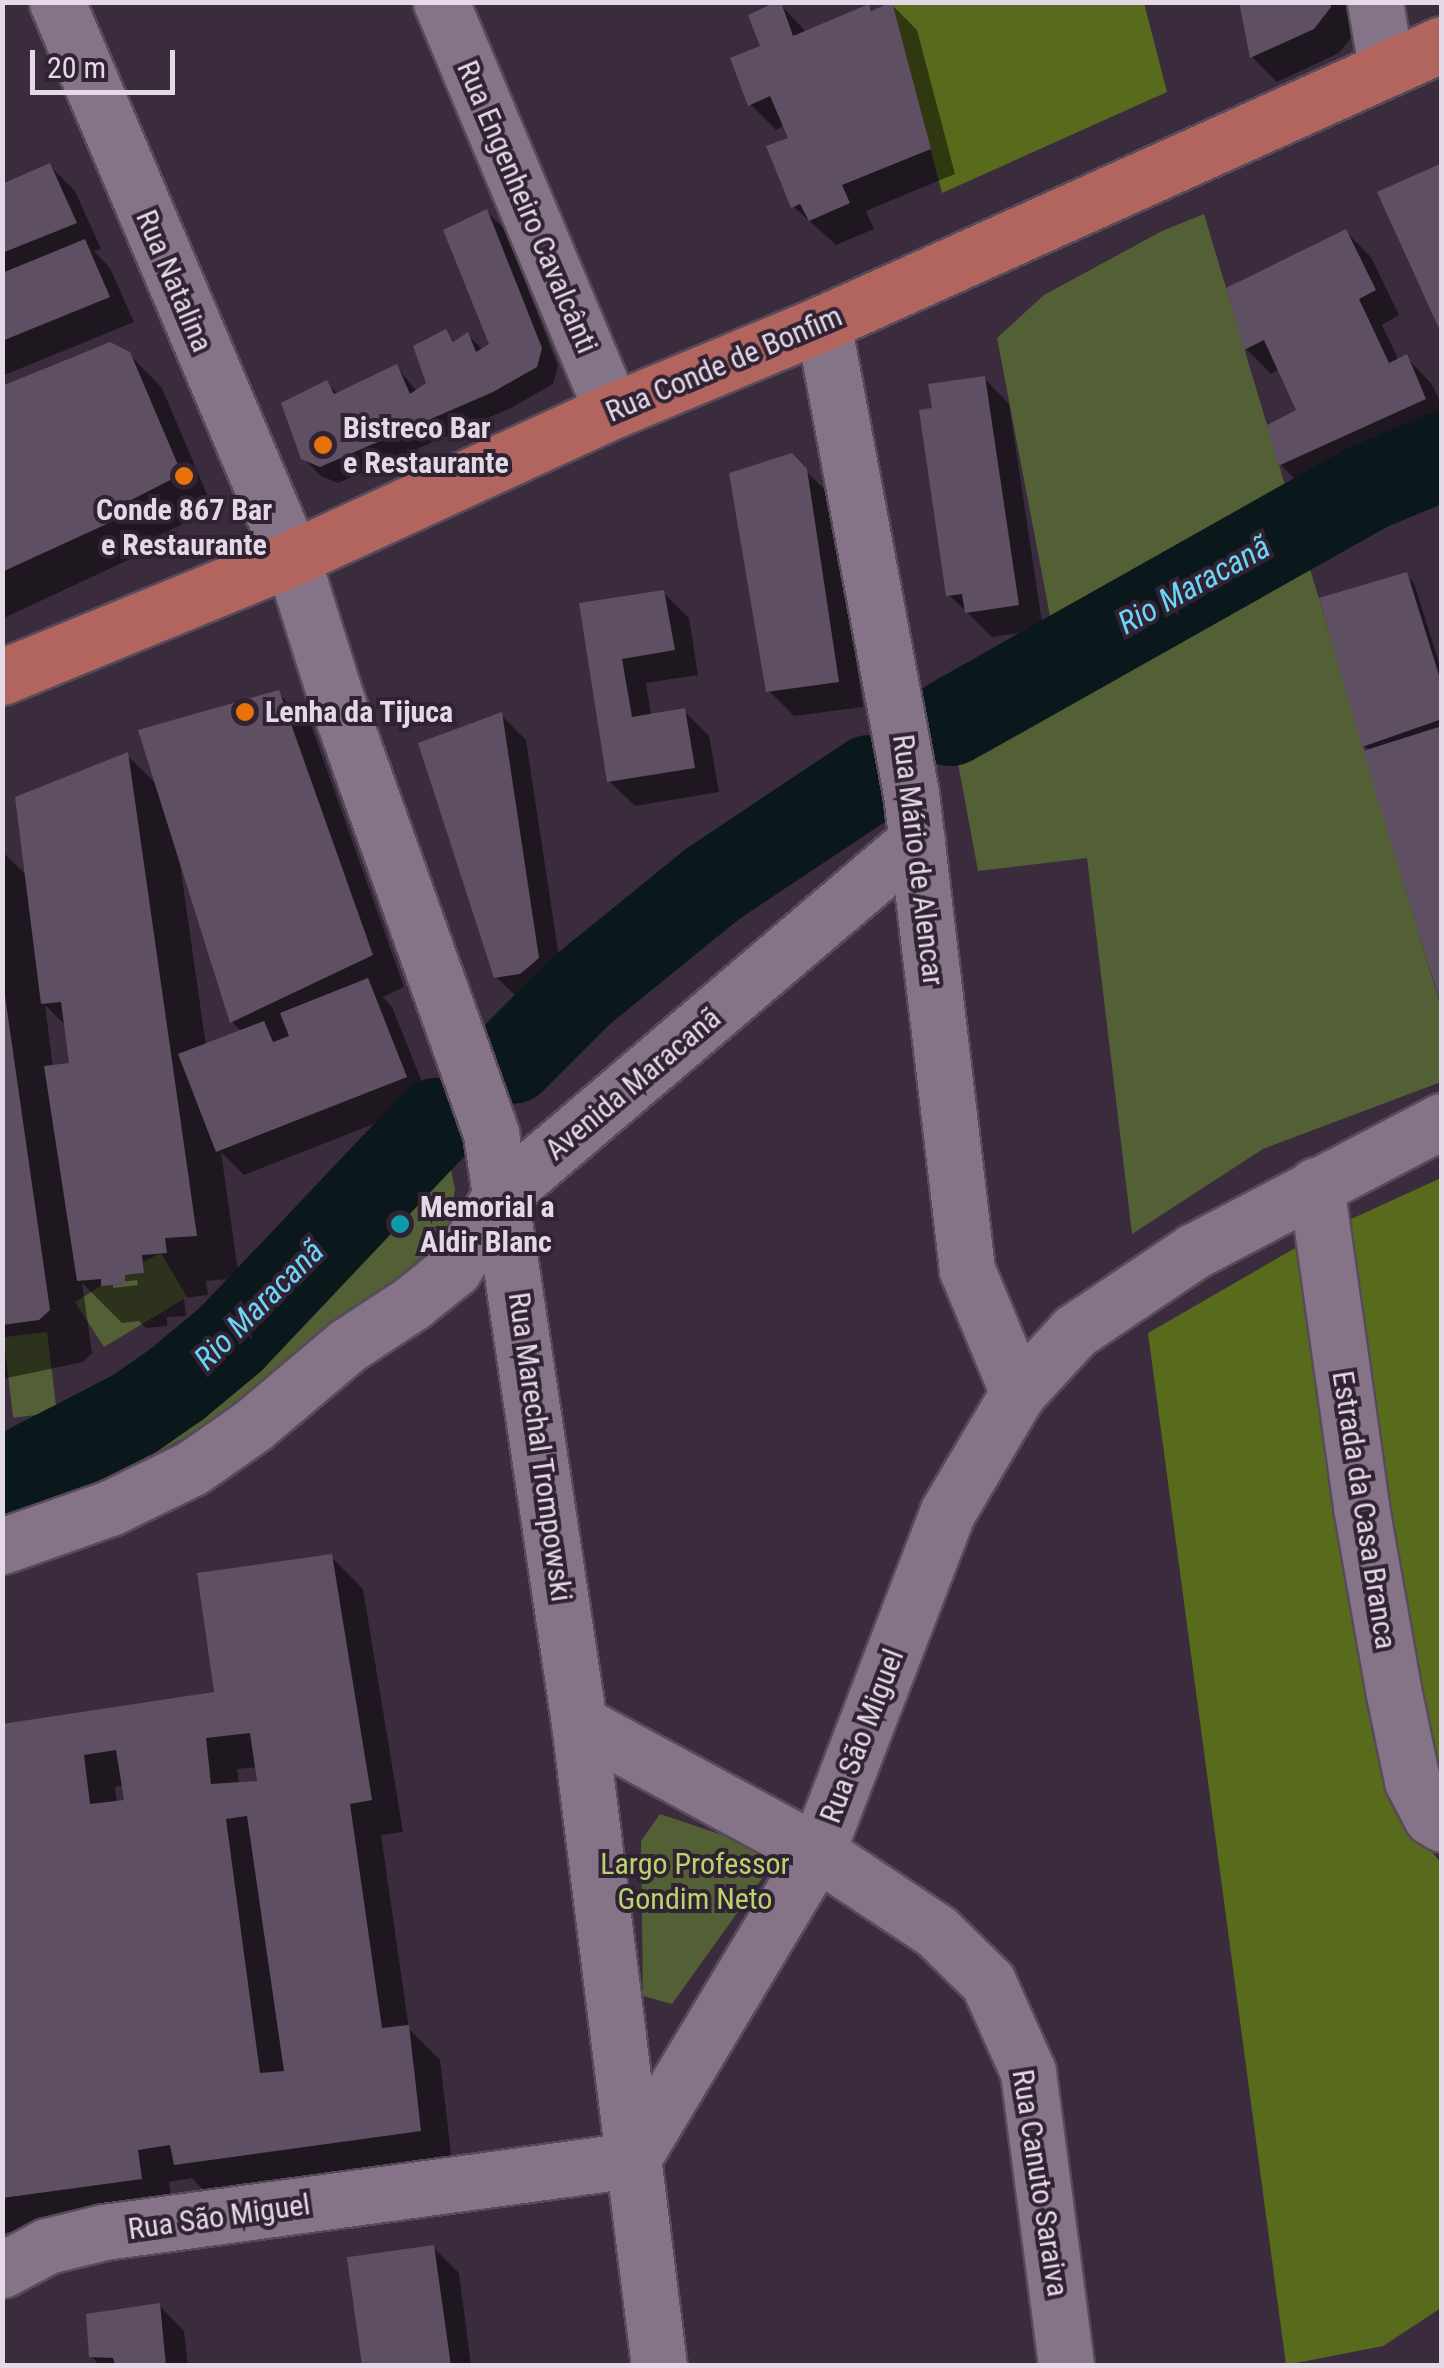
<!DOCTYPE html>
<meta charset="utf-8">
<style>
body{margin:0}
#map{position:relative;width:1444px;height:2368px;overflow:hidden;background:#3a2c3d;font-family:"Roboto Condensed",sans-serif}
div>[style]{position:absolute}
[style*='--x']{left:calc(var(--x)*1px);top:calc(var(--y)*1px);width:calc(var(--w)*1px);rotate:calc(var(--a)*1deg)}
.green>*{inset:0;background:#535f35;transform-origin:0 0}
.forest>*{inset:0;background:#586a1b}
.shadow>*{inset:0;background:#0007}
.river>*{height:88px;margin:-44px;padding:0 44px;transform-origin:44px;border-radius:44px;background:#0a181c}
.building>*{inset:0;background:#5f4f62;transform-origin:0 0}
.roads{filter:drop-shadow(2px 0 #574b59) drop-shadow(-2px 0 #574b59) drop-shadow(0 2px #574b59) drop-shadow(0 -2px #574b59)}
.minor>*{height:55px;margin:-27.5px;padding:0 27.5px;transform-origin:27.5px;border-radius:27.5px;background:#857487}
.major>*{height:55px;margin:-27.5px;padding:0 27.5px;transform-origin:27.5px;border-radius:27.5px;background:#b1655e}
.dots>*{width:28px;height:28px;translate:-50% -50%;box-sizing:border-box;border:5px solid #302232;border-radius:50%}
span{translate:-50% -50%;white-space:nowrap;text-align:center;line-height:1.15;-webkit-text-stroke:8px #302232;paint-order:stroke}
.street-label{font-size:30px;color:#e3dae5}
.poi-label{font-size:30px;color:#e3dae5;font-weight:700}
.left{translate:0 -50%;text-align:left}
.park-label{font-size:30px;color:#b9d46c}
.water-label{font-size:32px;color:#6ad5f4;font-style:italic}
.frame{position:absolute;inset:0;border:5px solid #e3dae5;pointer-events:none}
.scale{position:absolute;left:30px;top:50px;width:145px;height:45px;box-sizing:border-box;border:5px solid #e3dae5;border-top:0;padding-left:12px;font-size:30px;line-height:35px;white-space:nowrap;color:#e3dae5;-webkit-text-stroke:8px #302232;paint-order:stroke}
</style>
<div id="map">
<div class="green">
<div style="clip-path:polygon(1204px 214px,1441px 1007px,1441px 1082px,1263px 1149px,1132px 1234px,1087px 858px,978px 871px,948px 709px,1054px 637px,997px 338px,1044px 295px,1162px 231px)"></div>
<div style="clip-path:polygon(447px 1151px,455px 1189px,448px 1235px,287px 1369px,184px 1438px,122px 1471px,3px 1519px,2px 1507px,139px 1443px,191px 1409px,253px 1359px)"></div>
<div style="clip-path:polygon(161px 1253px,187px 1297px,104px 1347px,75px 1302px,101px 1286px,125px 1284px,125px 1275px,144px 1273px,143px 1262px)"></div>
<div style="left:47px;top:1332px;width:81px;height:44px;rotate:83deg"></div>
<div style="clip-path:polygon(660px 1814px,758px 1847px,763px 1877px,672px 2004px,643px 1996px,641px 1841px)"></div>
</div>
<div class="forest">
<div style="clip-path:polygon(892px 3px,1144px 3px,1167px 92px,942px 193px)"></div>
<div style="clip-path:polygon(1441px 1178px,1441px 1777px,1425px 1740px,1386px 1514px,1349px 1220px)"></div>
<div style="clip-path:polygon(1297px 1247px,1415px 1831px,1441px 1863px,1441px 2308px,1383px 2346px,1286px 2365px,1148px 1333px)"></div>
</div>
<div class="shadow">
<div style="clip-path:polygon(1242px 2px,1351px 2px,1355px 33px,1339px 53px,1277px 82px,1252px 57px)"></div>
<div style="clip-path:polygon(780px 4px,807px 33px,869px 7px,875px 12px,892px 5px,917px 30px,955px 174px,866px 211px,874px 229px,836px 245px,793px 206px,791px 139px,785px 125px,776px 130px,750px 104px,763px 47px)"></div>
<div style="clip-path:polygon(50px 166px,75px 191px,101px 249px,94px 251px,110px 268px,134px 322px,2px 376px,2px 187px)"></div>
<div style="clip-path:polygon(487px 212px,504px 228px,558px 366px,553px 384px,511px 408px,338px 483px,321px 476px,303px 458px,327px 383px,339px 395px,397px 367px,417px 392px,429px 384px,446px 332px,456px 343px,468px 335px,483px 350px,492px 345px)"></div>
<div style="clip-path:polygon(1346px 232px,1371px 257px,1399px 315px,1382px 325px,1399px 361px,1406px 357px,1431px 383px,1442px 405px,1442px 428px,1305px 489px,1280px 464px,1300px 412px,1280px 369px,1271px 374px,1246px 349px,1229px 290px)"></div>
<div style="clip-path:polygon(129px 354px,162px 388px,209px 499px,201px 515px,137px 546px,141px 554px,4px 618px,2px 388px)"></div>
<div style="clip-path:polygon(984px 378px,1009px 404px,1043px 629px,992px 637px,949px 595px,935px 410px)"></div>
<div style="clip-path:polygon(791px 456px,832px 497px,863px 707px,794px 716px,769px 691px)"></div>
<div style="clip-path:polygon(1406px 575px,1414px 583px,1442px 672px,1442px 999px,1370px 752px,1364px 745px)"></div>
<div style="clip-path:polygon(664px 593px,689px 618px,698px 675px,646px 683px,651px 716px,684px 711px,709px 736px,719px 792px,635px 806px,609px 781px,582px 605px)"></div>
<div style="clip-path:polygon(evenodd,278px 693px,311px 725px,404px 987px,383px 997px,392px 1007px,430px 1102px,244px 1175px,221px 1152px,239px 1278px,206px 1281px,208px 1295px,184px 1298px,186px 1316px,167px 1317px,167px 1326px,146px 1328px,139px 1321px,122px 1323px,82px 1283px,92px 1353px,83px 1362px,2px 1379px,2px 851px,27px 876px,127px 755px,158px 786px,278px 693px,180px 864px,232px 1022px,242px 1032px,206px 1046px,180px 864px,278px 693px,45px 1005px,67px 1027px,72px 1066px,53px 1068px,45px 1005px,278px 693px,137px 1280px,138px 1285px,113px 1288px,113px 1283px,137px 1280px)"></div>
<div style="clip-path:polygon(501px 715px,526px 740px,563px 984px,546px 999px,522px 1002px,496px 977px)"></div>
<div style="clip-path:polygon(evenodd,331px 1557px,363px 1589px,403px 1832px,381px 1835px,409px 2029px,440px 2060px,452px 2162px,209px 2196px,192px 2178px,169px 2182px,173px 2210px,2px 2233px,2px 1727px,216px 1694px,331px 1557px,258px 1767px,260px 1783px,239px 1784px,237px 1769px,258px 1767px,331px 1557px,124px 1785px,127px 1802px,117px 1803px,115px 1787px,124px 1785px)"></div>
<div style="clip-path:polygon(434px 2248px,459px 2273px,471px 2366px,364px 2366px)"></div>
<div style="clip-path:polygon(159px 2305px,184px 2331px,188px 2366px,100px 2366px,91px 2356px)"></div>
</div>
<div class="river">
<div style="--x:951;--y:722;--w:474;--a:-29.4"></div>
<div style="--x:1364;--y:489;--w:85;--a:-22.9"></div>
<div style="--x:512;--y:1060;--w:99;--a:-45"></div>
<div style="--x:582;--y:990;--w:166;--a:-39.1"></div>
<div style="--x:711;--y:885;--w:191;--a:-33.7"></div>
<div style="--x:2;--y:1482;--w:148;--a:-27.3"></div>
<div style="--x:134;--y:1414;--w:52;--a:-34.9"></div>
<div style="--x:177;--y:1384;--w:70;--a:-39.8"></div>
<div style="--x:231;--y:1339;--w:299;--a:-46.6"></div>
</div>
<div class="building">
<div style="clip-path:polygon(776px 2px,781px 2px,793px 36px,869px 4px,871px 11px,892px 2px,931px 149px,842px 185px,850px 203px,809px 221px,800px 204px,791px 208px,766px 146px,788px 138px,770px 96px,748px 106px,730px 58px,760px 46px,748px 15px)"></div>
<div style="clip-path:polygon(1239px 2px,1330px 2px,1331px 7px,1314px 29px,1250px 58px)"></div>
<div style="clip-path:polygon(50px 163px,77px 223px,2px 253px,2px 184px)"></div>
<div style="clip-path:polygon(1442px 163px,1442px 335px,1377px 192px)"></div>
<div style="clip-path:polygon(487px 209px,542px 348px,537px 367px,493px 392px,320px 467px,301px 459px,281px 403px,327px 380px,334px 394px,397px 364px,410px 394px,426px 383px,413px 346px,446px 329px,453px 342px,468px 332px,476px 352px,489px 344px,443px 230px)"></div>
<div style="clip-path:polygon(1346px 229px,1376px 290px,1359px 299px,1389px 363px,1407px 354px,1426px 399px,1278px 466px,1267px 425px,1296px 410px,1264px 340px,1244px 350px,1226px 288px)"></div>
<div style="clip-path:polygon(85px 239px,110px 297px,2px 341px,2px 273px)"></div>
<div style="clip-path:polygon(110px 342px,130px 352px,178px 465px,176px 477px,106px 513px,111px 522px,2px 572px,2px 386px)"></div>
<div style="clip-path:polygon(985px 376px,1019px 605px,965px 613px,962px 594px,946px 596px,919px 410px,932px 408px,928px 384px)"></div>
<div style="clip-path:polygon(792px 453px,807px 469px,839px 682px,766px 692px,729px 473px)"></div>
<div style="clip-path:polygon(1407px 572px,1442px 685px,1442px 719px,1362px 747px,1319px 598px)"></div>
<div style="clip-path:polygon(664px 590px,675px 650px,622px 659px,632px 717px,685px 708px,695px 768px,607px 782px,579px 603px)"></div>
<div style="clip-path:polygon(279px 690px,373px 955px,230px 1023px,138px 730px)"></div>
<div style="clip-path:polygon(502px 712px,539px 958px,520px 974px,494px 978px,418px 743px)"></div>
<div style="clip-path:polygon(1442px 726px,1442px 1005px,1441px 1005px,1363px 751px)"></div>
<div style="clip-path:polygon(128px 752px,197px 1236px,165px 1238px,167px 1253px,142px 1255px,144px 1273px,125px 1275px,125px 1284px,101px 1286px,101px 1279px,77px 1281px,44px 1066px,69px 1063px,61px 1002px,41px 1004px,15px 797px)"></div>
<div style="clip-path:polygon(2px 975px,50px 1310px,39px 1320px,2px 1325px)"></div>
<div style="clip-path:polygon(368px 978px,407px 1077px,216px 1152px,178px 1054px,264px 1021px,273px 1042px,289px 1036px,280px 1013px)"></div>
<div style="clip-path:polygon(evenodd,332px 1554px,372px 1800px,350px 1804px,382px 2028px,409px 2025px,421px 2131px,174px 2165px,170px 2145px,138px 2150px,142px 2179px,2px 2198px,2px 1724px,214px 1692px,197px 1573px,332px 1554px,250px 1733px,257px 1781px,211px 1784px,206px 1738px,250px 1733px,332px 1554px,116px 1750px,124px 1800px,90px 1804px,84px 1755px,116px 1750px,332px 1554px,247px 1816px,284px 2071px,260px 2073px,226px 1819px,247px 1816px)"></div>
<div style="left:434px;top:2245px;width:122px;height:88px;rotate:82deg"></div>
<div style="clip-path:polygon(160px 2303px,166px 2366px,115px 2366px,113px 2358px,89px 2357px,86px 2314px)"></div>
</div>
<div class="roads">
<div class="minor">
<div style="--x:57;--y:2;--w:604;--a:67.09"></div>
<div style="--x:292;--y:558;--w:144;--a:72.6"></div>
<div style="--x:335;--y:695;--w:466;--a:70.4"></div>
<div style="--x:491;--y:1134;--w:596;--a:81.5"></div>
<div style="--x:579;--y:1723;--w:648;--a:82.91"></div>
<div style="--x:441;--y:2;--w:443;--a:67.3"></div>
<div style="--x:1375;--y:2;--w:66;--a:80.4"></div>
<div style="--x:823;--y:323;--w:478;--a:79.4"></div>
<div style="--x:911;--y:793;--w:480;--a:83.3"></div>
<div style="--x:967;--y:1270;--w:133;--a:67.5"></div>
<div style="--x:1316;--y:1185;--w:325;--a:82"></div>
<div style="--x:1361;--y:1507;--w:185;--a:80"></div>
<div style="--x:1393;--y:1689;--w:94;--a:78.3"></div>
<div style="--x:1412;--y:1781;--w:41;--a:62.2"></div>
<div style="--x:1431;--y:1817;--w:13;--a:32"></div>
<div style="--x:2;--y:1546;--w:114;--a:-19.4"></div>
<div style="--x:110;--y:1508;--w:91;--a:-26"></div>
<div style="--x:192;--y:1468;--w:73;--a:-35"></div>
<div style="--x:252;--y:1426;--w:126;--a:-40.2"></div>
<div style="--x:348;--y:1345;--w:77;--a:-33.3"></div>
<div style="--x:412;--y:1303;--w:54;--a:-39"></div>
<div style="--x:454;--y:1269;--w:88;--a:-57.6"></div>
<div style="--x:501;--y:1195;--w:547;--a:-40.48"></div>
<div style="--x:579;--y:1723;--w:271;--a:28.5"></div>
<div style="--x:817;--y:1852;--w:143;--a:33.6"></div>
<div style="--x:936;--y:1931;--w:73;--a:44.4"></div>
<div style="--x:988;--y:1982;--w:98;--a:66"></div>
<div style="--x:1028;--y:2072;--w:296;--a:82.6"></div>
<div style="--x:632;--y:2160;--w:359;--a:-59"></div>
<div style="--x:817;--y:1852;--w:363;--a:-69"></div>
<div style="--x:947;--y:1513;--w:139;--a:-59.4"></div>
<div style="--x:1018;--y:1393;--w:84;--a:-47.4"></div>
<div style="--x:1075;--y:1331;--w:143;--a:-33.9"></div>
<div style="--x:1194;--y:1251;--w:280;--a:-27.7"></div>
<div style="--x:2;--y:2270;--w:51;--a:-28.1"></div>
<div style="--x:47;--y:2246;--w:59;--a:-13.8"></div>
<div style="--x:104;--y:2232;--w:533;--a:-7.77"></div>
</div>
<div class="major">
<div style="--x:2;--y:677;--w:313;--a:-22.3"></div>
<div style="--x:292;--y:558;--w:352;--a:-24.7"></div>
<div style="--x:612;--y:411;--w:229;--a:-22.6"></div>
<div style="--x:823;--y:323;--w:679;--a:-24.26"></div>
</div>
</div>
<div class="dots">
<div style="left:323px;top:445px;background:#e8710a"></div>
<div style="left:184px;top:476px;background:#e8710a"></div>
<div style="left:245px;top:712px;background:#e8710a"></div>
<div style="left:400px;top:1224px;background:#0f9aa8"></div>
</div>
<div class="street-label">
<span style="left:527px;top:207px;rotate:67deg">Rua Engenheiro Cavalcânti</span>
<span style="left:174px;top:281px;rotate:67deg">Rua Natalina</span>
<span style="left:724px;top:364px;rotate:-23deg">Rua Conde de Bonfim</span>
<span style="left:918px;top:860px;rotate:83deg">Rua Mário de Alencar</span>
<span style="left:633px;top:1084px;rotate:-40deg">Avenida Maracanã</span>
<span style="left:540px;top:1447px;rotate:82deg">Rua Marechal Trompowski</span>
<span style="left:1364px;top:1510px;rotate:81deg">Estrada da Casa Branca</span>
<span style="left:862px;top:1736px;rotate:-69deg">Rua São Miguel</span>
<span style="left:1040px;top:2183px;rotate:81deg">Rua Canuto Saraiva</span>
<span style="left:219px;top:2217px;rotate:-8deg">Rua São Miguel</span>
</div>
<div class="poi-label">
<span class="left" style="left:343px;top:445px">Bistreco Bar<br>e Restaurante</span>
<span style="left:184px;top:527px">Conde 867 Bar<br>e Restaurante</span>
<span class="left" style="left:265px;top:712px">Lenha da Tijuca</span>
<span class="left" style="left:420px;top:1224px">Memorial a<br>Aldir Blanc</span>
</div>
<div class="park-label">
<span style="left:695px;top:1881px">Largo Professor<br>Gondim Neto</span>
</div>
<div class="water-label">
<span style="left:1194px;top:585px;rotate:-29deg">Rio Maracanã</span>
<span style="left:259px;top:1305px;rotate:-45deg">Rio Maracanã</span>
</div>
<div class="frame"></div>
<div class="scale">20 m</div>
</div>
